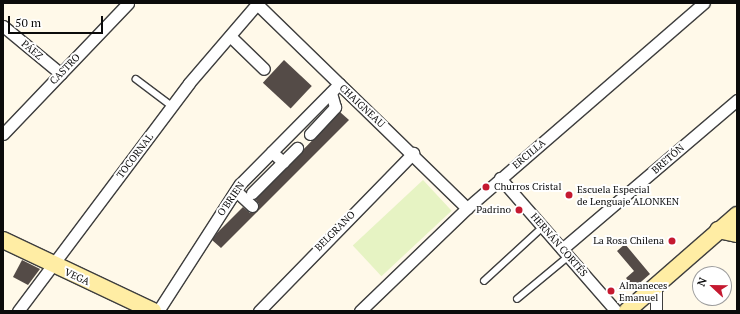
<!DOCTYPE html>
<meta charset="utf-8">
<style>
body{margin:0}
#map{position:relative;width:740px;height:314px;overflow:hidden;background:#fff9e9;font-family:"PT Serif",serif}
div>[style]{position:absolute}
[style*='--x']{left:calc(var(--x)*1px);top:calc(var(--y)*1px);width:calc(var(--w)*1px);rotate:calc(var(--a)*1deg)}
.pitch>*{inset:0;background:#e6f3c3;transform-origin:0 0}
.building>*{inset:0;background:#544b47;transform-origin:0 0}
.roads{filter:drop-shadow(1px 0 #3e3e3e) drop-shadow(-1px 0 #3e3e3e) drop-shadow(0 1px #3e3e3e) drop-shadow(0 -1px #3e3e3e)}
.lane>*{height:5.5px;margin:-2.75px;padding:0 2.75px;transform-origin:2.75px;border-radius:2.75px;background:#fff}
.street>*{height:11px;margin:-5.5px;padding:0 5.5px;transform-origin:5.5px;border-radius:5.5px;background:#fff}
.secondary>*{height:16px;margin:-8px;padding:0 8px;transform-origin:8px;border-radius:8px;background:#ffeda4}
.dots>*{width:11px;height:11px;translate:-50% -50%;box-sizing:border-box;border:2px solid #fff;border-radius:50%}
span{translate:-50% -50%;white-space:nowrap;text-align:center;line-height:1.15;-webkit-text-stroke:4px #fff;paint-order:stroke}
.street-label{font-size:10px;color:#0b0b0b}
.poi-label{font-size:10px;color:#0b0b0b}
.left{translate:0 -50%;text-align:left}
.right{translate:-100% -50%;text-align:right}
.frame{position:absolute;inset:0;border:4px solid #0b0b0b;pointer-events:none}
.north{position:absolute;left:692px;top:266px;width:40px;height:40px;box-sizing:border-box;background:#fff;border:1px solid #9d9d9d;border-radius:50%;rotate:292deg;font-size:11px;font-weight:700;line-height:16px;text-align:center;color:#0b0b0b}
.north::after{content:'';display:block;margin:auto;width:14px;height:18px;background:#c51930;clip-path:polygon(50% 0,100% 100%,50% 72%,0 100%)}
.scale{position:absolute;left:8px;top:16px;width:95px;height:18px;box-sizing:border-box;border:2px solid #0b0b0b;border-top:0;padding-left:5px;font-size:12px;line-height:14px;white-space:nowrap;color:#0b0b0b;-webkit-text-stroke:3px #fff;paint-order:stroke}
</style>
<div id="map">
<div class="pitch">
<div style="left:423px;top:180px;width:42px;height:96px;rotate:47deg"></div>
</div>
<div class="building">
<div style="left:284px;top:60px;width:38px;height:31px;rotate:43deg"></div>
<div style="clip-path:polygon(340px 112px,349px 120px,221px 248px,212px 240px,217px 233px,243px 207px,250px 213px,257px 211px,259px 204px,255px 199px)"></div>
<div style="clip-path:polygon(625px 244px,650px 274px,634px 288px,626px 278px,634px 271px,617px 251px)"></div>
<div style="clip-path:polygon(22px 260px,40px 269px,28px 285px,13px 277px)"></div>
</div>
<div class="roads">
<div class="lane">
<div style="--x:136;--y:79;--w:45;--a:36.9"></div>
<div style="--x:484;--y:281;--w:80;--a:-42.5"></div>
<div style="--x:517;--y:299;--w:67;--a:-39.6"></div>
</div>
<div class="street">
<div style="--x:3;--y:26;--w:75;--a:39.6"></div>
<div style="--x:230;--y:36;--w:47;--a:44.1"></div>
<div style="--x:3;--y:134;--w:181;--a:-46.3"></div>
<div style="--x:310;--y:134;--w:37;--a:-47"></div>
<div style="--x:335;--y:107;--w:15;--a:-106"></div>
<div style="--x:283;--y:162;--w:20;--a:-45"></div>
<div style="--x:500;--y:178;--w:176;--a:48.9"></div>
<div style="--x:236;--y:191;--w:22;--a:43"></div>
<div style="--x:252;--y:193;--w:44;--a:-45"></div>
<div style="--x:283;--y:162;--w:15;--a:-138"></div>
<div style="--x:562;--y:249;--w:230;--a:-40.4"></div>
<div style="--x:18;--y:311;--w:285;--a:-53.1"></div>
<div style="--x:189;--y:83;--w:104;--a:-49.3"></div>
<div style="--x:257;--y:4;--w:293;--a:44.2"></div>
<div style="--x:158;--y:311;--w:151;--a:-57.2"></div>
<div style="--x:240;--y:184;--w:141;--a:-45.3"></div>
<div style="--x:259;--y:311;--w:221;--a:-45.7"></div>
<div style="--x:360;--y:311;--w:149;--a:-43.9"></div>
<div style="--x:467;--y:208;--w:313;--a:-40.9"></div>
<div style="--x:656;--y:311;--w:26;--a:-90"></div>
</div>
<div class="secondary">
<div style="--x:718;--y:230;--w:19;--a:12"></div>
<div style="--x:3;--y:240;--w:166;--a:25.3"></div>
<div style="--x:627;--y:311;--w:146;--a:-41.1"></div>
</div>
</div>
<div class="dots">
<div style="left:486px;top:187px;background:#c51930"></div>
<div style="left:569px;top:195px;background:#c51930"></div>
<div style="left:519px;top:210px;background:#c51930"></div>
<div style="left:672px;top:241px;background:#c51930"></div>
<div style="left:611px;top:291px;background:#c51930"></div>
</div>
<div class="street-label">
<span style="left:32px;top:50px;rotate:40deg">PÁEZ</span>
<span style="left:65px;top:69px;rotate:-46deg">CASTRO</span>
<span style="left:362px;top:106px;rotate:43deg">CHAIGNEAU</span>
<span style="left:529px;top:154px;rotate:-40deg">ERCILLA</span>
<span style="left:135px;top:156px;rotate:-53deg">TOCORNAL</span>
<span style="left:668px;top:159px;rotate:-41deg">BRETÓN</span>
<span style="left:231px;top:199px;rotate:-55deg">O'BRIEN</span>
<span style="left:335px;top:231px;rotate:-45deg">BELGRANO</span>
<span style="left:559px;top:245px;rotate:49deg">HERNÁN CORTÉS</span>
<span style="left:77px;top:277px;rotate:24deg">VEGA</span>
</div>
<div class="poi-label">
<span class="left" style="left:494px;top:187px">Churros Cristal</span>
<span class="left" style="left:577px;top:195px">Escuela Especial<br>de Lenguaje ALONKEN</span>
<span class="right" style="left:511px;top:210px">Padrino</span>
<span class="right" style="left:664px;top:241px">La Rosa Chilena</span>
<span class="left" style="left:619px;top:291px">Almaneces<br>Emanuel</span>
</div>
<div class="frame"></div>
<div class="north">N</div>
<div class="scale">50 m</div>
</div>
